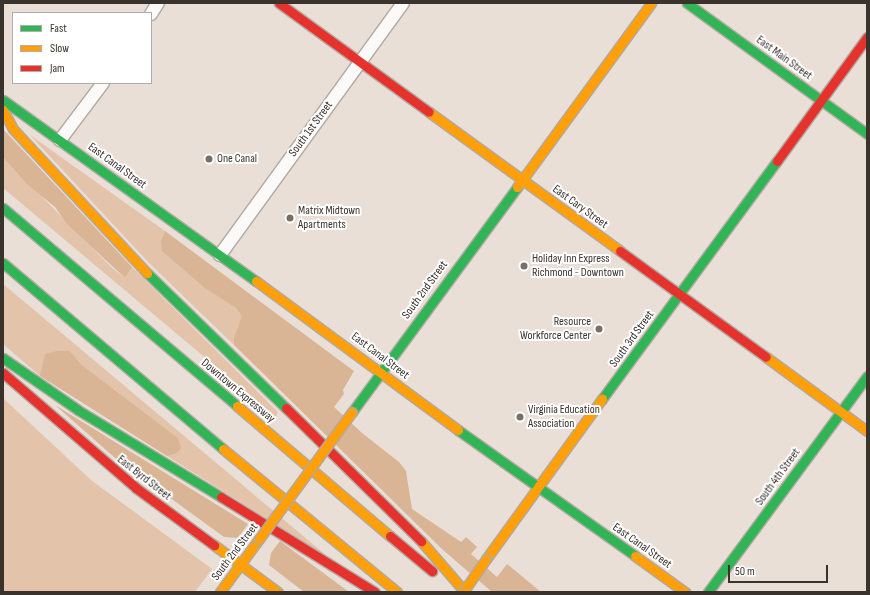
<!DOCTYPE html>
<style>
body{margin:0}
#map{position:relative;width:870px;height:595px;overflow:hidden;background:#e9dfd7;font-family:"Sofia Sans Condensed",sans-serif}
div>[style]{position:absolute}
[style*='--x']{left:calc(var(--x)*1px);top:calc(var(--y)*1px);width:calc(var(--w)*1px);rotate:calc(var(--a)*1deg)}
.green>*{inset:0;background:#e3c4ab}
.forest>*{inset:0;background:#d9b495}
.roads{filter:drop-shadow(1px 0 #b1a9a3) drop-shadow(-1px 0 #b1a9a3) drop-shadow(0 1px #b1a9a3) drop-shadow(0 -1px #b1a9a3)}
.street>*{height:12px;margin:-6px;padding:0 6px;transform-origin:6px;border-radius:6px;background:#fcfaf9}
.fast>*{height:9px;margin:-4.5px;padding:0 4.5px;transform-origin:4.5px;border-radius:4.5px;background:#30b455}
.slow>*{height:9px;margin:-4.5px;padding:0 4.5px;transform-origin:4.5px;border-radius:4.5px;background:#ff9f0a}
.jam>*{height:9px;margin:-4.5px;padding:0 4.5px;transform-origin:4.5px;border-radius:4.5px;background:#e5322d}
.bridges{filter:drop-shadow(1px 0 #b1a9a3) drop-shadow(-1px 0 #b1a9a3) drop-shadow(0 1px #b1a9a3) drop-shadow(0 -1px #b1a9a3)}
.slow-bridge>*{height:9px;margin:-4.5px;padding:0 4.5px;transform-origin:4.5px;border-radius:4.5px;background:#ff9f0a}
.dots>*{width:11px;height:11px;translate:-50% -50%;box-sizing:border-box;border:2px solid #fff;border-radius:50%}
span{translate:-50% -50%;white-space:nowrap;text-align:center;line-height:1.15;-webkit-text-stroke:4px #fff;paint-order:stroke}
.street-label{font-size:12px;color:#39322d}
.poi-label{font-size:12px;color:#39322d}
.left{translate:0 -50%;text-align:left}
.right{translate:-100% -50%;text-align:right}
.frame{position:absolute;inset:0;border:4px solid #39322d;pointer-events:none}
.legend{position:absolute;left:12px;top:12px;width:140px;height:72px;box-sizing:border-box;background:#fff;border:1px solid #b0adab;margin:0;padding:5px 7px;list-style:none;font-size:12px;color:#39322d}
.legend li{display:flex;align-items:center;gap:8px;height:20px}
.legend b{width:20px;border:1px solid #b0adab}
.scale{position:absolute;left:728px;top:565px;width:100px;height:18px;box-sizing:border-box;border:2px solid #39322d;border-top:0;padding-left:5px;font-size:12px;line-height:14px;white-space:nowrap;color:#39322d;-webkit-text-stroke:3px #fff;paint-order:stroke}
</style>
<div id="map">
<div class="green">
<div style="clip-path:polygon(30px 135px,165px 231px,161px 241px,206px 289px,236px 308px,243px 316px,234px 345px,149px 263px)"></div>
<div style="clip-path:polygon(3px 157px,111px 267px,125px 278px,132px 267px,278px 412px,276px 417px,3px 188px)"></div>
<div style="clip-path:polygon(3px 284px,27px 304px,327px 556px,167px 456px,178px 438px,82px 365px,70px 351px,40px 376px,3px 344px)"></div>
<div style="clip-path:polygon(3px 398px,91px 480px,212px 569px,195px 592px,3px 592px)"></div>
</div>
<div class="forest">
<div style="clip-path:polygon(3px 129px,132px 267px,125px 278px,67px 224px,55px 207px,28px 185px,3px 157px)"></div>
<div style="clip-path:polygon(165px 231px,354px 371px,343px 390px,344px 394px,334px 407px,362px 433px,399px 462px,406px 471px,412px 509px,461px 542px,466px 537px,477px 547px,471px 554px,497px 577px,507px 564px,541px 592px,492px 592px,443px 550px,234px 345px,234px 338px,242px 316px,236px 308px,206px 289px,162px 251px,161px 241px)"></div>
<div style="clip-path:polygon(57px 351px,70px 351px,82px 365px,178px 438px,181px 448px,177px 453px,167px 456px,40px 376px,45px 354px)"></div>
<div style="clip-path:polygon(55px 405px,248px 524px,238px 538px,224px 537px,114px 457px)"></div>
<div style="clip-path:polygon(280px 541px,349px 592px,304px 592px,269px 565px,271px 553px)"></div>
</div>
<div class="roads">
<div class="street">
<div style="--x:151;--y:14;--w:13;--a:-58"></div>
<div style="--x:60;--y:140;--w:71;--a:-53"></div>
<div style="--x:220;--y:255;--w:311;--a:-54"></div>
</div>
<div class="fast">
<div style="--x:687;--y:3;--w:223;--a:36"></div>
<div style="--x:3;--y:100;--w:311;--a:35.6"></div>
<div style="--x:3;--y:208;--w:307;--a:40.2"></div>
<div style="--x:3;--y:263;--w:288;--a:40.2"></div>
<div style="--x:147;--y:273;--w:194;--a:44.2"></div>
<div style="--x:3;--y:358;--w:91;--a:34.7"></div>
<div style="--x:78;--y:410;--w:167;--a:31.3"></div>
<div style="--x:602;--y:399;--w:295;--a:-53.7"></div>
<div style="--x:352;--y:412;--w:279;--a:-53.7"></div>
<div style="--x:458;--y:430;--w:217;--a:35.4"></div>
<div style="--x:708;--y:592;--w:268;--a:-53.6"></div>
</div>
<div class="slow">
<div style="--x:3;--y:110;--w:21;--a:62"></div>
<div style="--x:13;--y:129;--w:197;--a:47.1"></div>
<div style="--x:429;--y:112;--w:236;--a:36"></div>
<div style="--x:517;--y:187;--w:228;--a:-53.9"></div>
<div style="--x:256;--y:281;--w:251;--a:36.4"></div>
<div style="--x:766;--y:357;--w:125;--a:36.2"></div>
<div style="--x:237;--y:406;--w:201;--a:40.4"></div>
<div style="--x:223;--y:449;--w:225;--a:39.4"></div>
<div style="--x:421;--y:541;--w:67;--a:49.2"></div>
<div style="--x:214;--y:545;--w:79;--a:36.3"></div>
<div style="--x:635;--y:556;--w:62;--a:35.8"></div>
<div style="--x:486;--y:559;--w:198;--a:-54.1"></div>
<div style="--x:220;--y:592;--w:66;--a:-53.7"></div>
</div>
<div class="jam">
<div style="--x:279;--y:3;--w:185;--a:36"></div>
<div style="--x:777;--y:161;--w:153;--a:-54"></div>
<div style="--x:620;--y:251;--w:180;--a:36"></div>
<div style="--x:3;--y:373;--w:176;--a:40.8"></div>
<div style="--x:136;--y:488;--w:97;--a:36.2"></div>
<div style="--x:286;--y:408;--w:190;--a:44.6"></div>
<div style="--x:221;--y:497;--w:181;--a:31.7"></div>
<div style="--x:390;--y:536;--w:55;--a:39.8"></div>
</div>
</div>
<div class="bridges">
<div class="slow-bridge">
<div style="--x:259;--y:539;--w:157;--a:-53.8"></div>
<div style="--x:463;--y:592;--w:40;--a:-55.1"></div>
</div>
</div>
<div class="dots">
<div style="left:209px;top:159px;background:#776f68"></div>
<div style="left:290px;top:218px;background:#776f68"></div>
<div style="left:524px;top:266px;background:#776f68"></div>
<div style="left:599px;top:329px;background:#776f68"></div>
<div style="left:520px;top:417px;background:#776f68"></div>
</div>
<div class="street-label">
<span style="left:784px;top:58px;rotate:36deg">East Main Street</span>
<span style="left:311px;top:129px;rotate:-54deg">South 1st Street</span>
<span style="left:117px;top:166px;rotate:36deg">East Canal Street</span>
<span style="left:580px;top:207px;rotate:36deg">East Cary Street</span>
<span style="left:425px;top:290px;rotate:-54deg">South 2nd Street</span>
<span style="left:632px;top:339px;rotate:-54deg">South 3rd Street</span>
<span style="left:380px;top:356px;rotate:37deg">East Canal Street</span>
<span style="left:238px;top:391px;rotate:40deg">Downtown Expressway</span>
<span style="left:778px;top:477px;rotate:-54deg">South 4th Street</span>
<span style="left:144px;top:478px;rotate:38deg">East Byrd Street</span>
<span style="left:642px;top:546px;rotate:35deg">East Canal Street</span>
<span style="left:235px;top:552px;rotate:-53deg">South 2nd Street</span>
</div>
<div class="poi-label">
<span class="left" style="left:217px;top:159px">One Canal</span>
<span class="left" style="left:298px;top:218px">Matrix Midtown<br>Apartments</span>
<span class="left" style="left:532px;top:266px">Holiday Inn Express<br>Richmond - Downtown</span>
<span class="right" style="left:591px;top:329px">Resource<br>Workforce Center</span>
<span class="left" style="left:528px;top:417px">Virginia Education<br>Association</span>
</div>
<div class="frame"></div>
<ul class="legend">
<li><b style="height:5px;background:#30b455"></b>Fast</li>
<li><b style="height:5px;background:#ff9f0a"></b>Slow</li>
<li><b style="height:5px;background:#e5322d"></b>Jam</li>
</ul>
<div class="scale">50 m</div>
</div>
